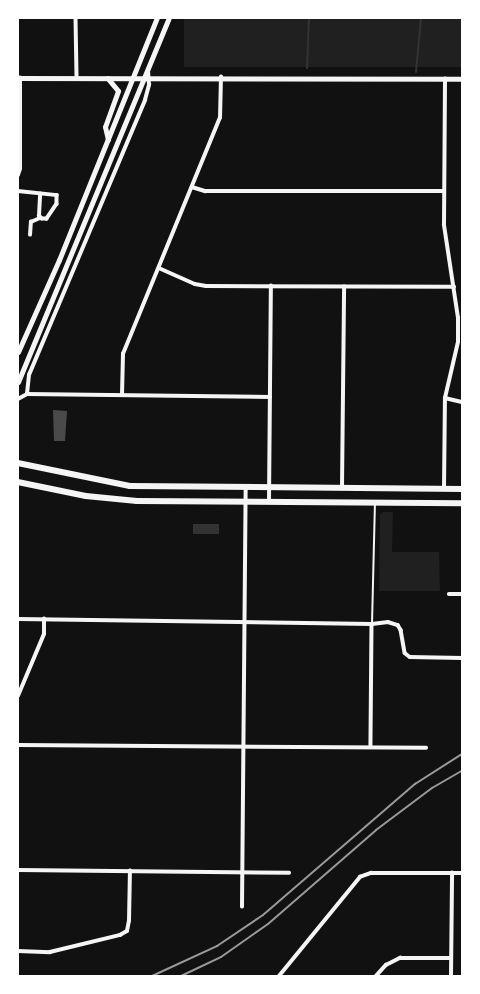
<!DOCTYPE html>
<style>
body{margin:0}
#map{position:relative;width:480px;height:994px;overflow:hidden;background:#111;font-family:Overpass,sans-serif}
div>[style]{position:absolute}
[style*='--x']{left:calc(var(--x)*1px);top:calc(var(--y)*1px);width:calc(var(--w)*1px);rotate:calc(var(--a)*1deg)}
.green>*{inset:0;background:#202020;transform-origin:0 0}
.water>*{inset:0;background:#333;transform-origin:0 0}
.stream>*{height:2px;margin:-1px;padding:0 1px;transform-origin:1px;border-radius:1px;background:#333}
.building>*{inset:0;background:#4a4a4a}
.service>*{height:2px;margin:-1px;padding:0 1px;transform-origin:1px;border-radius:1px;background:#f5f5f5}
.minor>*{height:3.5px;margin:-1.75px;padding:0 1.75px;transform-origin:1.75px;border-radius:1.75px;background:#f5f5f5}
.tertiary>*{height:4.5px;margin:-2.25px;padding:0 2.25px;transform-origin:2.25px;border-radius:2.25px;background:#f5f5f5}
.secondary>*{height:5px;margin:-2.5px;padding:0 2.5px;transform-origin:2.5px;border-radius:2.5px;background:#f5f5f5}
.primary>*{height:5.5px;margin:-2.75px;padding:0 2.75px;transform-origin:2.75px;border-radius:2.75px;background:#f5f5f5}
.rail>*{height:2px;margin:-1px;padding:0 1px;transform-origin:1px;border-radius:1px;background:#9a9a9a}
span{translate:-50% -50%;white-space:nowrap;text-align:center;line-height:1.15;-webkit-text-stroke:3.5px #fff;paint-order:stroke}
.frame{position:absolute;inset:0;border:19px solid #fff;pointer-events:none}
</style>
<div id="map">
<div class="green">
<div style="left:184px;top:18px;width:278px;height:49px"></div>
<div style="clip-path:polygon(383px 512px,393px 512px,392px 552px,439px 552px,440px 591px,379px 591px,380px 514px)"></div>
</div>
<div class="water">
<div style="left:193px;top:524px;width:26px;height:10px"></div>
</div>
<div class="stream">
<div style="--x:307;--y:68;--w:50;--a:-87.7"></div>
<div style="--x:416;--y:72;--w:54;--a:-84.7"></div>
</div>
<div class="building">
<div style="clip-path:polygon(53px 410px,67px 411px,65px 441px,54px 441px)"></div>
</div>
<div class="service">
<div style="--x:372;--y:624;--w:121;--a:-88.6"></div>
</div>
<div class="minor">
<div style="--x:76;--y:18;--w:60;--a:89"></div>
<div style="--x:18;--y:175;--w:6;--a:-72"></div>
<div style="--x:20;--y:169;--w:91;--a:-90"></div>
<div style="--x:192;--y:187;--w:14;--a:17"></div>
<div style="--x:205;--y:191;--w:239;--a:0"></div>
<div style="--x:18;--y:191;--w:39;--a:6"></div>
<div style="--x:57;--y:195;--w:9;--a:90"></div>
<div style="--x:57;--y:204;--w:18;--a:124"></div>
<div style="--x:47;--y:219;--w:5;--a:180"></div>
<div style="--x:42;--y:219;--w:4;--a:-135"></div>
<div style="--x:39;--y:216;--w:22;--a:-87"></div>
<div style="--x:30;--y:235;--w:13;--a:-86"></div>
<div style="--x:31;--y:222;--w:10;--a:-24"></div>
<div style="--x:159;--y:268;--w:39;--a:24"></div>
<div style="--x:195;--y:284;--w:11;--a:10"></div>
<div style="--x:206;--y:286;--w:248;--a:0.2"></div>
<div style="--x:27;--y:394;--w:19;--a:-84"></div>
<div style="--x:29;--y:375;--w:298;--a:-67.1"></div>
<div style="--x:145;--y:100;--w:16;--a:-75"></div>
<div style="--x:149;--y:85;--w:15;--a:-94"></div>
<div style="--x:122;--y:395;--w:41;--a:-88.6"></div>
<div style="--x:123;--y:354;--w:255;--a:-67.7"></div>
<div style="--x:220;--y:118;--w:41;--a:-88.6"></div>
<div style="--x:445;--y:398;--w:17;--a:13"></div>
<div style="--x:18;--y:399;--w:10;--a:-29"></div>
<div style="--x:27;--y:394;--w:243;--a:0.7"></div>
<div style="--x:342;--y:488;--w:201;--a:-89.4"></div>
<div style="--x:444;--y:489;--w:91;--a:-89.4"></div>
<div style="--x:445;--y:398;--w:57;--a:-76.9"></div>
<div style="--x:458;--y:342;--w:24;--a:-90"></div>
<div style="--x:458;--y:318;--w:94;--a:-98.6"></div>
<div style="--x:444;--y:225;--w:146;--a:-89.6"></div>
<div style="--x:269;--y:501;--w:215;--a:-89.5"></div>
<div style="--x:449;--y:594;--w:13;--a:0"></div>
<div style="--x:18;--y:619;--w:354;--a:0.8"></div>
<div style="--x:372;--y:624;--w:123;--a:90.5"></div>
<div style="--x:372;--y:624;--w:16;--a:-7"></div>
<div style="--x:388;--y:622;--w:10;--a:17"></div>
<div style="--x:398;--y:625;--w:6;--a:59"></div>
<div style="--x:401;--y:630;--w:23;--a:80"></div>
<div style="--x:405;--y:653;--w:6;--a:39"></div>
<div style="--x:410;--y:657;--w:52;--a:1.1"></div>
<div style="--x:18;--y:696;--w:67;--a:-67.2"></div>
<div style="--x:44;--y:634;--w:15;--a:-90"></div>
<div style="--x:18;--y:745;--w:408;--a:0.4"></div>
<div style="--x:18;--y:870;--w:271;--a:0.6"></div>
<div style="--x:242;--y:907;--w:420;--a:-89.5"></div>
<div style="--x:18;--y:951;--w:32;--a:2"></div>
<div style="--x:50;--y:952;--w:72;--a:-13.7"></div>
<div style="--x:120;--y:935;--w:8;--a:-30"></div>
<div style="--x:127;--y:931;--w:10;--a:-79"></div>
<div style="--x:129;--y:921;--w:50;--a:-88.9"></div>
<div style="--x:279;--y:976;--w:128;--a:-50.7"></div>
<div style="--x:360;--y:877;--w:12;--a:-20"></div>
<div style="--x:371;--y:873;--w:91;--a:0"></div>
<div style="--x:376;--y:976;--w:15;--a:-48"></div>
<div style="--x:386;--y:965;--w:16;--a:-27"></div>
<div style="--x:400;--y:958;--w:51;--a:0"></div>
<div style="--x:451;--y:976;--w:103;--a:-89.4"></div>
</div>
<div class="tertiary">
<div style="--x:18;--y:78;--w:444;--a:0.1"></div>
<div style="--x:108;--y:140;--w:13;--a:-103"></div>
<div style="--x:105;--y:127;--w:38;--a:-70"></div>
<div style="--x:118;--y:91;--w:16;--a:-130"></div>
</div>
<div class="secondary">
<div style="--x:18;--y:352;--w:101;--a:-66"></div>
<div style="--x:59;--y:260;--w:261;--a:-68"></div>
<div style="--x:18;--y:382;--w:394;--a:-67.5"></div>
</div>
<div class="primary">
<div style="--x:18;--y:463;--w:114;--a:11.6"></div>
<div style="--x:130;--y:486;--w:332;--a:0.5"></div>
<div style="--x:18;--y:482;--w:69;--a:11.6"></div>
<div style="--x:86;--y:496;--w:51;--a:5.6"></div>
<div style="--x:137;--y:501;--w:325;--a:0.4"></div>
</div>
<div class="rail">
<div style="--x:152;--y:976;--w:72;--a:-24.8"></div>
<div style="--x:217;--y:946;--w:55;--a:-34"></div>
<div style="--x:263;--y:915;--w:201;--a:-40.8"></div>
<div style="--x:415;--y:784;--w:56;--a:-32.6"></div>
<div style="--x:181;--y:976;--w:44;--a:-25.4"></div>
<div style="--x:221;--y:957;--w:57;--a:-35.1"></div>
<div style="--x:268;--y:924;--w:143;--a:-41"></div>
<div style="--x:376;--y:830;--w:70;--a:-36.9"></div>
<div style="--x:432;--y:788;--w:34;--a:-30"></div>
</div>
<div class="frame"></div>
</div>
